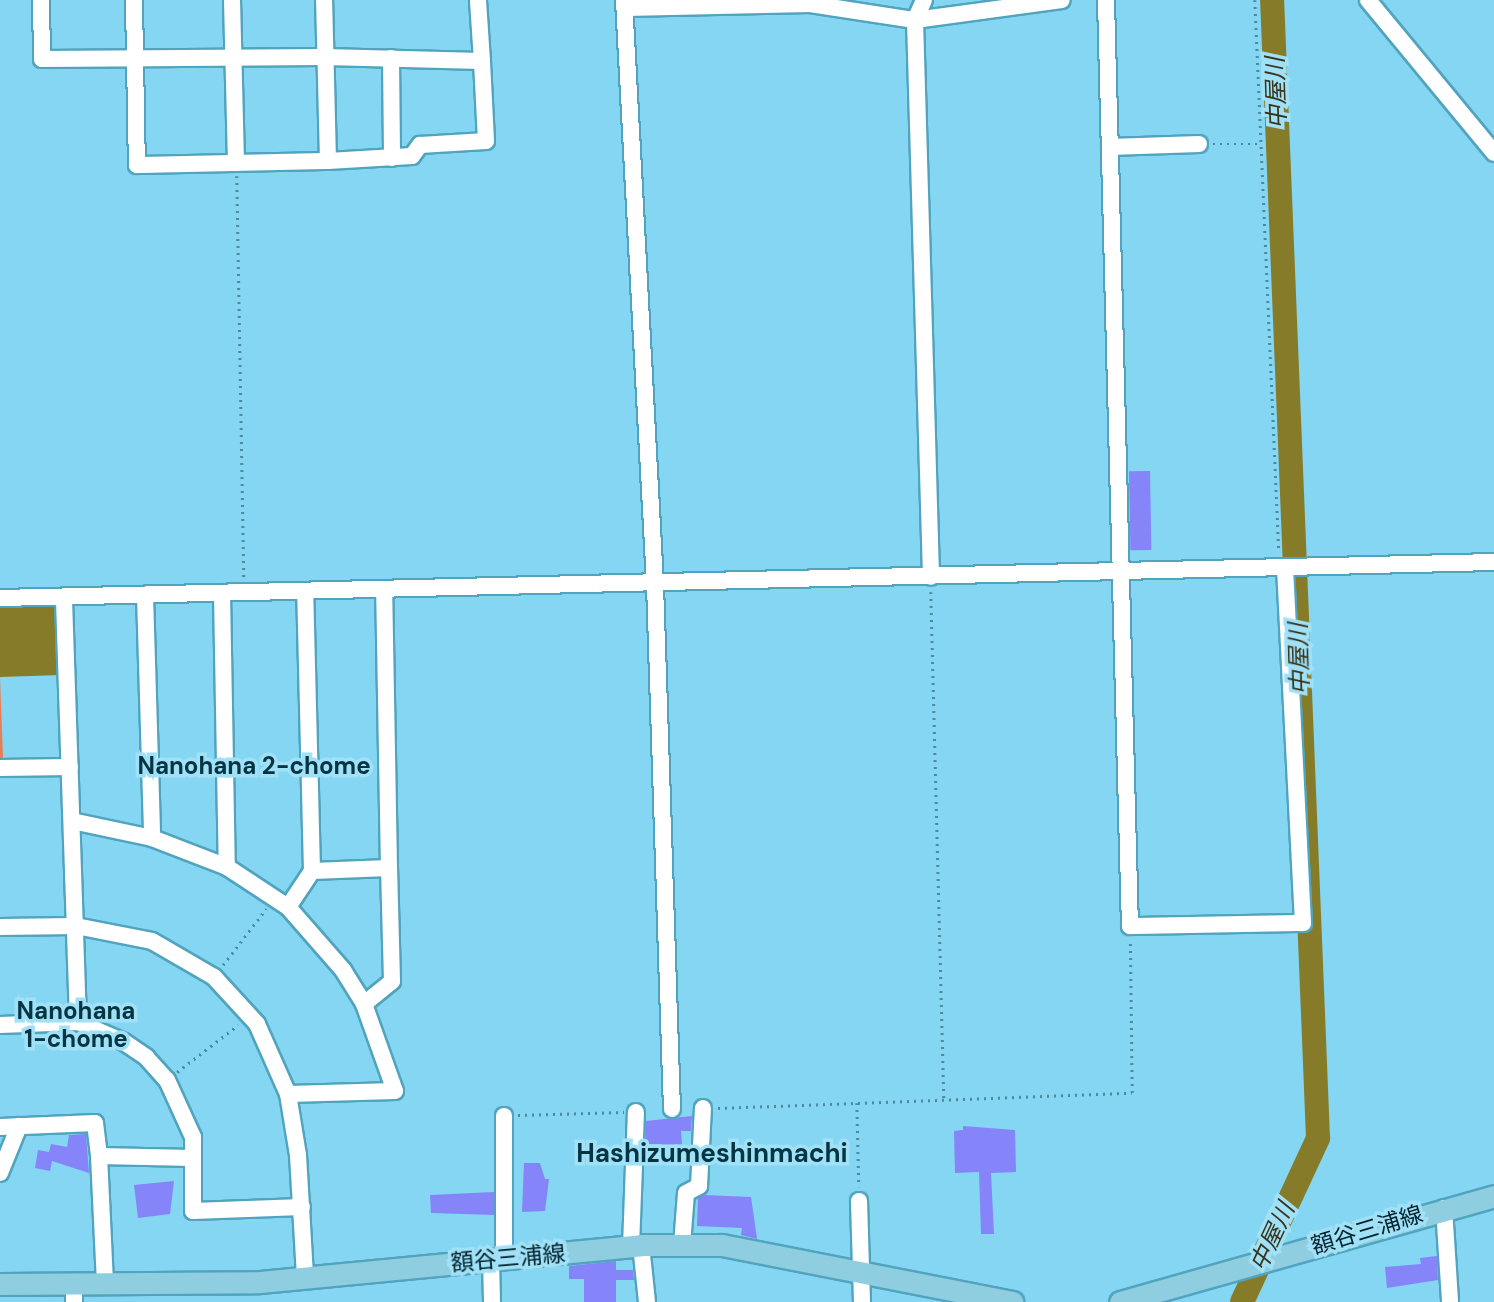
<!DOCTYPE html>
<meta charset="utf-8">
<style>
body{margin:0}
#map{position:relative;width:1494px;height:1302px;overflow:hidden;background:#84d6f2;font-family:"DM Sans","Noto Sans JP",sans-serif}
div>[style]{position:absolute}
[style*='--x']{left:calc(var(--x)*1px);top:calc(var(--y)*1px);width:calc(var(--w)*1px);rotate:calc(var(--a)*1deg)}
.green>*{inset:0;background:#e77f56}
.water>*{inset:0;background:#867b29}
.river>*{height:24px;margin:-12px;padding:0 12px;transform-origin:12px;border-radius:12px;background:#867b29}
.building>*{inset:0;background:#8684f9;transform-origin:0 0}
.path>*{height:2.5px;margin-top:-1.25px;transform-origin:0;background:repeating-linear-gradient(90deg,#4c899e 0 2px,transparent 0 7px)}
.roads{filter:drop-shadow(2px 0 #51a4be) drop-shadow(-2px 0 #51a4be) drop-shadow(0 2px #51a4be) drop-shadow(0 -2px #51a4be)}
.minor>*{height:16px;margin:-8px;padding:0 8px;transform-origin:8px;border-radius:8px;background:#fff}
.major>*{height:21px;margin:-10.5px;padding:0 10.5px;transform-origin:10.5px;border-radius:10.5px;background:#8fcee1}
span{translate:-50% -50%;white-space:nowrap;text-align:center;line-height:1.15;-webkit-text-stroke:7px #a1e1f7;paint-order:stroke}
.street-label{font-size:23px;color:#00222c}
.water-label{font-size:24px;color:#38351c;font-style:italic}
.neighbourhood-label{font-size:24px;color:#053542;font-weight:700}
.quarter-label{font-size:26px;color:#053542;font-weight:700}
</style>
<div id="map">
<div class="green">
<div style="clip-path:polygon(0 677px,3px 758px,0 758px)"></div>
</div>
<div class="water">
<div style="clip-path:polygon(0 607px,54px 607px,60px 611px,61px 675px,0 677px)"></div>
</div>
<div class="river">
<div style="--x:1242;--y:1302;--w:181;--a:-65.1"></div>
<div style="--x:1318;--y:1138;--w:1139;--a:-92.31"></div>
</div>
<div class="building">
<div style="left:1150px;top:471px;width:79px;height:21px;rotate:89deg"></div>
<div style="clip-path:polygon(692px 1116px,691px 1131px,681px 1131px,682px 1145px,661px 1149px,660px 1144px,645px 1144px,646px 1121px)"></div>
<div style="clip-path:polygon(963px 1126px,1015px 1130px,1016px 1172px,991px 1173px,994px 1234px,981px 1234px,979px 1172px,955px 1173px,954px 1131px,963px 1130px)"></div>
<div style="clip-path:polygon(86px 1134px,89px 1173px,52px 1161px,50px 1171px,35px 1168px,38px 1150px,49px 1152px,51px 1144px,67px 1147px,69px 1135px)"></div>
<div style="clip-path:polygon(524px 1163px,540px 1163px,545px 1179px,549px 1179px,545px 1211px,522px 1212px)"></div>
<div style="clip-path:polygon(174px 1181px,170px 1214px,138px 1218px,134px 1185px)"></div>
<div style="clip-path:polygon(494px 1192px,494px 1215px,431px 1213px,430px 1195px)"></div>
<div style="clip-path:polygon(704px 1195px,751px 1197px,757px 1239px,741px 1235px,742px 1228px,697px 1226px,698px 1198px)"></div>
<div style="clip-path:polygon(1437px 1256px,1438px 1280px,1387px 1288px,1385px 1267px,1421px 1264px,1420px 1258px)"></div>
<div style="clip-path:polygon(616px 1261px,616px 1270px,633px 1270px,634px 1280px,616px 1280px,616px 1302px,584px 1302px,584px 1279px,569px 1279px,569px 1266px)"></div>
</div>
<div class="path">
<div style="--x:1255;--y:0;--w:553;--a:87.51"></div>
<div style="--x:1213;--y:144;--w:49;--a:0"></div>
<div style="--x:237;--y:176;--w:403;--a:89"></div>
<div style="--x:931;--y:592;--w:508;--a:88.53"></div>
<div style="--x:223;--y:965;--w:71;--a:-52.5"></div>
<div style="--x:177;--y:1072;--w:77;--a:-37.6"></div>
<div style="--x:857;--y:1103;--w:84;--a:88.6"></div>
<div style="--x:718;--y:1108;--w:414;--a:-2.1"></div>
<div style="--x:1132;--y:1093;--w:153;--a:-90.7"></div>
<div style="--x:518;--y:1115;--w:106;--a:-1.6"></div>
</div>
<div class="roads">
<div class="minor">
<div style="--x:41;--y:0;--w:59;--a:89"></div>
<div style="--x:42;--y:59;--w:283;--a:-0.4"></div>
<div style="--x:325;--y:57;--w:157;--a:1.5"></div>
<div style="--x:482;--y:61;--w:61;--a:-93.8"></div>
<div style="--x:134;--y:0;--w:165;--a:89"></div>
<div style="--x:137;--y:165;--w:191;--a:-1.2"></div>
<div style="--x:328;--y:161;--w:161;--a:-91.4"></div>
<div style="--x:232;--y:0;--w:163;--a:88.6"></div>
<div style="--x:624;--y:0;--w:585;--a:86.96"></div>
<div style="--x:655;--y:584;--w:525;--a:88.15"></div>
<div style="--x:924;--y:0;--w:22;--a:114"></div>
<div style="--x:915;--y:20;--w:557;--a:88.35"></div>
<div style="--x:1106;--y:0;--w:926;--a:88.52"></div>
<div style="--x:1130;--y:926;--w:173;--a:-1"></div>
<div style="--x:1303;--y:923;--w:356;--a:-92.9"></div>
<div style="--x:1368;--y:0;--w:198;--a:50.5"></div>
<div style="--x:625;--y:8;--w:185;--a:-1.2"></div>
<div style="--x:810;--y:4;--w:106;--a:8.7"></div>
<div style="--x:915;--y:20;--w:148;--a:-7.7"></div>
<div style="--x:391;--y:58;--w:100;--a:89.4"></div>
<div style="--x:1110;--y:147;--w:89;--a:-1.9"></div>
<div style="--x:328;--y:161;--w:84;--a:-3.4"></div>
<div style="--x:412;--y:156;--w:14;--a:-54"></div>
<div style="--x:420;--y:145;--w:66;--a:-3.5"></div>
<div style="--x:486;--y:141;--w:80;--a:-92.9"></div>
<div style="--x:222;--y:593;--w:274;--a:89"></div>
<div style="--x:145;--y:595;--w:243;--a:88.3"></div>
<div style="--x:0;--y:598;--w:1494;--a:-1.38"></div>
<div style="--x:0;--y:768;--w:70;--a:-0.8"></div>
<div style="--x:72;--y:821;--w:82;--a:12"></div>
<div style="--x:152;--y:838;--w:80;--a:21.1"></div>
<div style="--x:227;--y:867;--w:73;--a:33.3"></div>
<div style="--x:288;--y:907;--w:84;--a:48.9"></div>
<div style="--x:343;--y:970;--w:40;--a:58"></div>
<div style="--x:364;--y:1004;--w:92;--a:70.4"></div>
<div style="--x:395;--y:1091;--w:107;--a:178.4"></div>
<div style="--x:312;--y:871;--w:77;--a:-2.2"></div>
<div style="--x:389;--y:868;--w:278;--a:-91"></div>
<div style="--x:288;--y:907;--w:43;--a:-56.3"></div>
<div style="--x:312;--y:871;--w:280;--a:-91.4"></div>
<div style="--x:0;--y:927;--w:76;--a:-0.8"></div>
<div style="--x:76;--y:926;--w:77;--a:11.2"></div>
<div style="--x:152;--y:941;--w:72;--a:30.1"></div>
<div style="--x:214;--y:977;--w:64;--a:47.5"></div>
<div style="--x:257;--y:1024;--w:77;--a:66.1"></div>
<div style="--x:288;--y:1094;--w:62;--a:80.7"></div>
<div style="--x:298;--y:1155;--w:120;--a:86.7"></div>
<div style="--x:364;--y:1004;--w:36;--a:-39"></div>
<div style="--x:392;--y:981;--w:113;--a:-91.5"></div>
<div style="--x:78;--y:1022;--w:50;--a:23.5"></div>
<div style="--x:124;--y:1042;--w:27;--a:34"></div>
<div style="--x:146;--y:1057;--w:31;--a:48"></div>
<div style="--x:167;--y:1080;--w:63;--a:65.5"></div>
<div style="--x:193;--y:1137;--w:21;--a:90"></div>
<div style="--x:0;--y:1025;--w:78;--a:-2.2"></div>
<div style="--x:78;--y:1022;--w:425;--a:-91.9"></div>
<div style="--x:504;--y:1116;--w:143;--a:90"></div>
<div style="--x:0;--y:1127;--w:95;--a:-2.4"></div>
<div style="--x:95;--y:1123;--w:33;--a:83"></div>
<div style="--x:99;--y:1156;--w:94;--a:1.2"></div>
<div style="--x:193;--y:1158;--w:53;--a:90"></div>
<div style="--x:193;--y:1211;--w:109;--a:-2.1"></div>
<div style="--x:99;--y:1156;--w:125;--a:87.3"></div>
<div style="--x:0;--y:1173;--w:51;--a:-68"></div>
<div style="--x:859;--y:1201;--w:101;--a:88.3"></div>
<div style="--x:1444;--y:1208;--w:94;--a:86.3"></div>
<div style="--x:641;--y:1245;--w:57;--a:84"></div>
<div style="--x:682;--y:1245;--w:52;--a:-85.6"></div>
<div style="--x:686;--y:1193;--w:15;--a:-28"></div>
<div style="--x:699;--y:1186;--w:78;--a:-87.1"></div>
<div style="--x:631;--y:1247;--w:135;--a:-87.9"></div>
<div style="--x:491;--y:1260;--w:42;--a:88.6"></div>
<div style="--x:74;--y:1282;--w:20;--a:90"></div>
</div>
<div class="major">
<div style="--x:0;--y:1284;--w:260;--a:-0.4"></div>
<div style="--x:260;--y:1282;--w:383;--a:-5.5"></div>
<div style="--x:641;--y:1245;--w:81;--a:0"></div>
<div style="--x:722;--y:1245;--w:296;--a:11.1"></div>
<div style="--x:1120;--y:1302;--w:389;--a:-15.8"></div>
</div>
</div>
<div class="street-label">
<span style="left:1367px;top:1230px;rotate:-17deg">額谷三浦線</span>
<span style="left:508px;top:1258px;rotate:-5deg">額谷三浦線</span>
</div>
<div class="water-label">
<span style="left:1276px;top:93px;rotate:-92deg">中屋川</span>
<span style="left:1299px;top:659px;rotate:-92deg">中屋川</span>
<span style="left:1272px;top:1237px;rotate:-65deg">中屋川</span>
</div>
<div class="neighbourhood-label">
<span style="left:254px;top:766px">Nanohana 2-chome</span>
<span style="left:76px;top:1025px">Nanohana<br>1-chome</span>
</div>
<div class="quarter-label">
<span style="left:712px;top:1154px">Hashizumeshinmachi</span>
</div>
</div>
